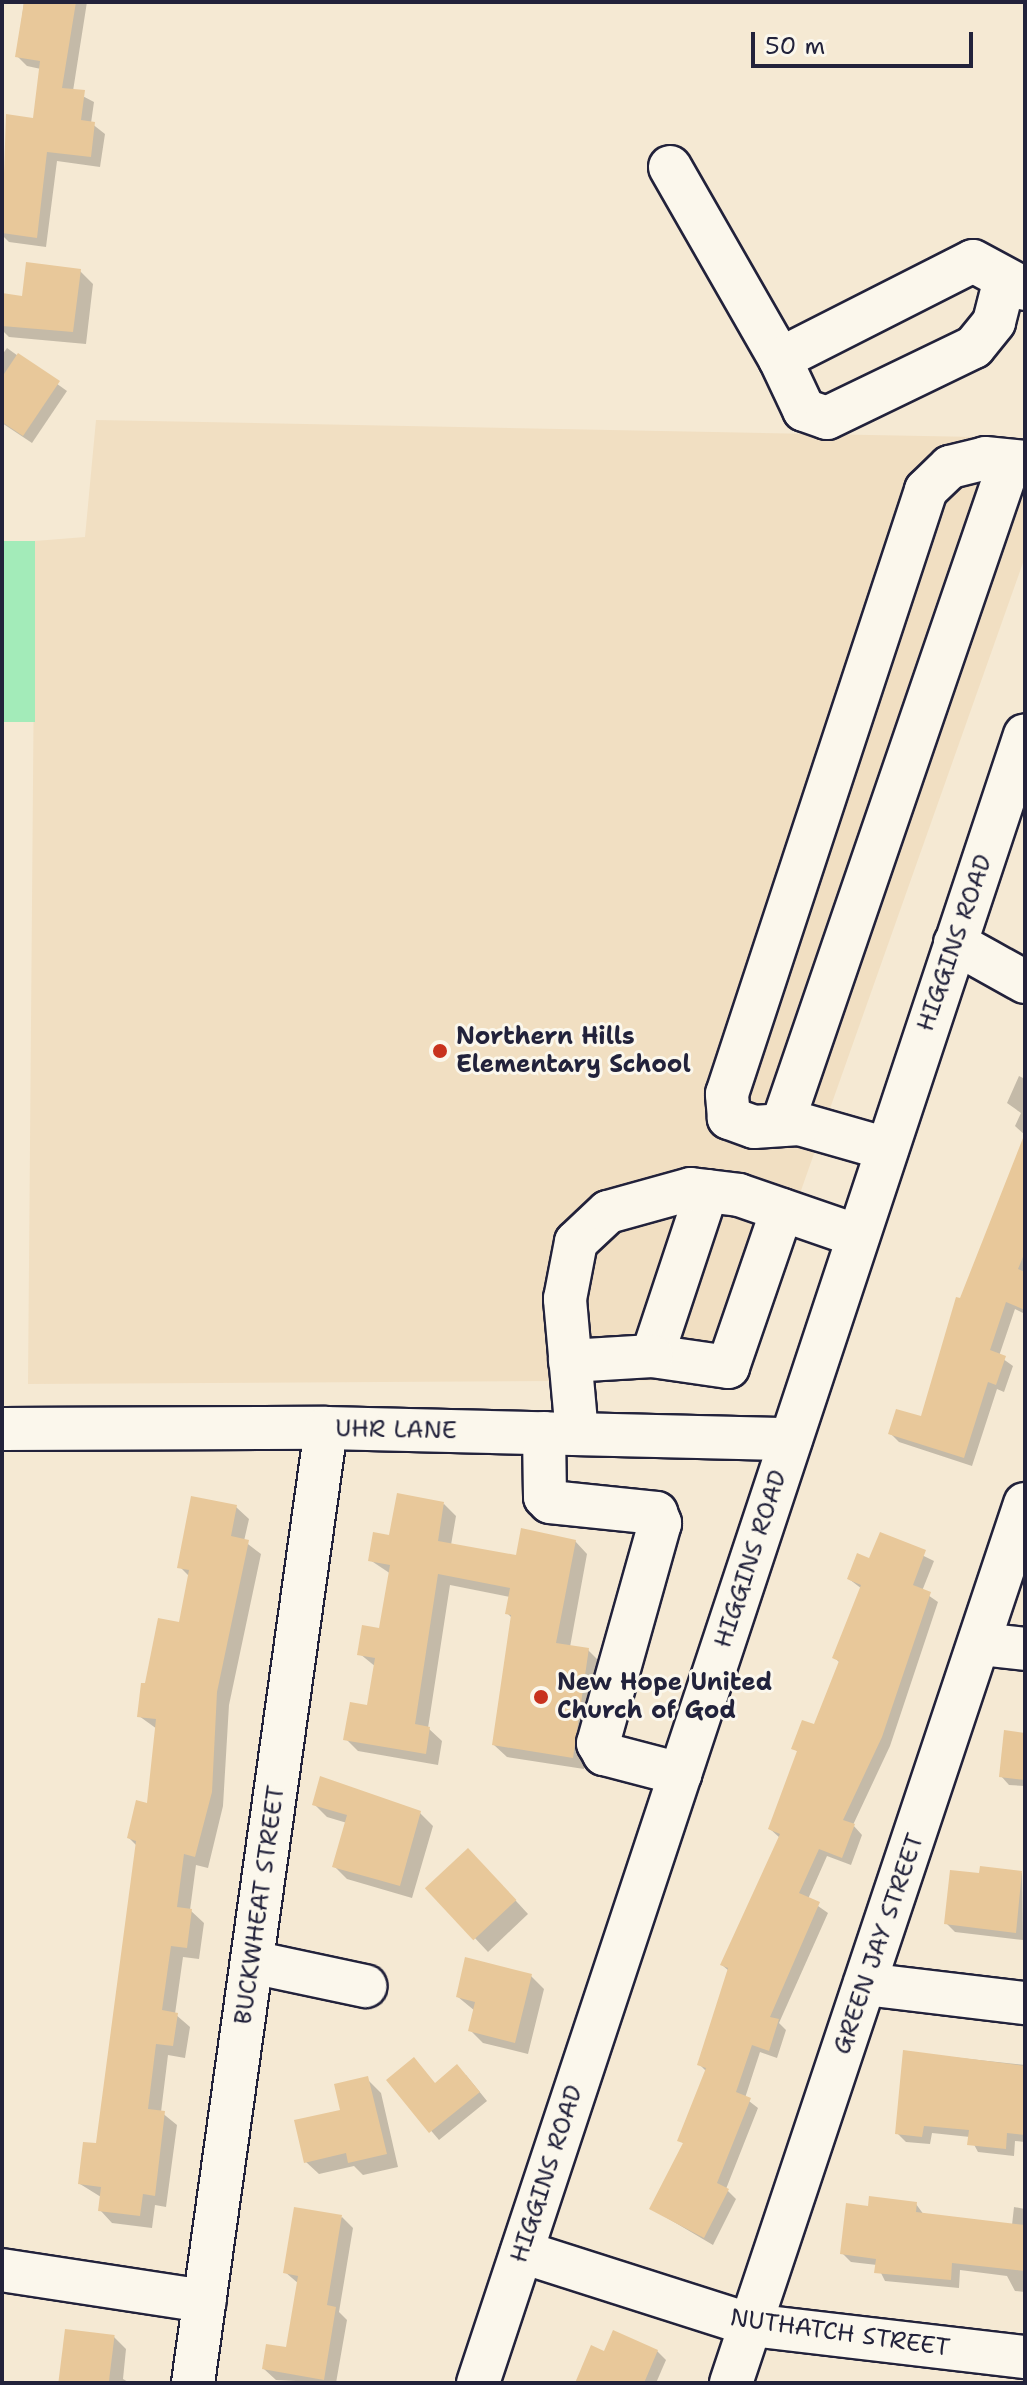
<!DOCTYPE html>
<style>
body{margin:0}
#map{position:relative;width:1027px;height:2385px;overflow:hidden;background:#f5e9d3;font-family:"Shantell Sans",sans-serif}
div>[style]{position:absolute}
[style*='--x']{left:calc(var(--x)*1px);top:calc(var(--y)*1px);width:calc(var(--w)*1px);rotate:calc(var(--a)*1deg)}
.built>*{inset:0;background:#f1dfc2}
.green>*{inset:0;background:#a3ebb9;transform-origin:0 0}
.shadow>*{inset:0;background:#0003}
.building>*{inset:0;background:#e8c89a;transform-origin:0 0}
.roads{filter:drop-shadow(2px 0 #22223b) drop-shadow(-2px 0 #22223b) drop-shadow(0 2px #22223b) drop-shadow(0 -2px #22223b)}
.minor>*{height:42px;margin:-21px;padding:0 21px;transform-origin:21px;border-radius:21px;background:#fbf7ec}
.dots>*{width:22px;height:22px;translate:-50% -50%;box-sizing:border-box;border:4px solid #fbf7ec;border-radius:50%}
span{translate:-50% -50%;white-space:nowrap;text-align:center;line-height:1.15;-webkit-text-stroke:6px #fbf7ec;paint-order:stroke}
.street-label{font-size:24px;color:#22223b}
.poi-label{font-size:24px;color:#22223b;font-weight:700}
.left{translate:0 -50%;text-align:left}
.frame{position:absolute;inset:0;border:4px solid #22223b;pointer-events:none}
.scale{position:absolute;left:751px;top:32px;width:222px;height:36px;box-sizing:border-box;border:4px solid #22223b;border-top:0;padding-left:10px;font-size:24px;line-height:28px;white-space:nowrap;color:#22223b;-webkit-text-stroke:6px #fbf7ec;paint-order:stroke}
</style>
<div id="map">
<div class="built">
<div style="clip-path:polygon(96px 420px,1025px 438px,1025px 557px,734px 1380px,28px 1384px,35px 541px,85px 537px)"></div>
</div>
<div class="green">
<div style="left:2px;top:541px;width:33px;height:181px"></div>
</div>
<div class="shadow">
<div style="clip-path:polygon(24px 2px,87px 2px,73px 91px,94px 102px,91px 123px,105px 134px,100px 167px,57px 161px,46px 247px,9px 242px,2px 235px,8px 116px,34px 120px,41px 69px,27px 66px,17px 56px)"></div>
<div style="clip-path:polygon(80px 271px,93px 284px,86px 344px,9px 337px,2px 330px,2px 295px,24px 298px)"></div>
<div style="clip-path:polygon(7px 348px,67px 391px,32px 443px,2px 423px,2px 355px)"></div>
<div style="clip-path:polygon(1019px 1076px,1025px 1079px,1025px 1135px,1015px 1126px,1021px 1113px,1007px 1103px)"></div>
<div style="clip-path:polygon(1025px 1140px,1025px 1314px,1015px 1309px,999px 1356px,1013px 1366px,1004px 1392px,997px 1389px,972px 1466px,899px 1442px,890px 1433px,922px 1419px,961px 1301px)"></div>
<div style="clip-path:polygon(444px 1504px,456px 1516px,451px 1545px,517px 1557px,575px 1541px,587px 1554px,570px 1647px,588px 1650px,600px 1662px,584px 1769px,507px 1757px,494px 1745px,513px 1619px,507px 1613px,510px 1597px,450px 1585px,428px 1728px,442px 1741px,438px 1765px,358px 1751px,346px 1739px,369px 1707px,376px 1667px,360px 1654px,381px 1630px,391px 1574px,370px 1560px,391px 1538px)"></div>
<div style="clip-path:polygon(236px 1507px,249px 1519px,244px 1541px,261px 1554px,229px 1705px,223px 1806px,208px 1868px,196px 1865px,190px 1910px,204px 1923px,199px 1959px,183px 1957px,175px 2014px,190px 2027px,185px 2058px,168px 2055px,161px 2112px,177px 2125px,166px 2207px,155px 2205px,152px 2228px,112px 2223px,100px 2210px,101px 2197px,80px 2184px,98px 2146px,137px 1846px,129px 1838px,149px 1805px,157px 1729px,139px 1716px,147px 1686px,181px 1625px,190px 1577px,180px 1567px)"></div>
<div style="clip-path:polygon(881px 1535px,934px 1561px,922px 1591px,938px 1602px,890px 1746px,853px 1825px,862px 1835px,851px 1865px,827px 1856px,808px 1899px,828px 1913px,779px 2023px,786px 2030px,777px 2058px,760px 2052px,745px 2098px,758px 2108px,726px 2189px,736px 2199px,713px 2245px,652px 2209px,684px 2144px,680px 2140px,707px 2072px,700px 2065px,729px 1971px,722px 1965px,780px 1838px,770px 1829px,799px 1753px,794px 1748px,815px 1727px,840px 1663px,835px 1658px,862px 1589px,849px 1579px,871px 1560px)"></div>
<div style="clip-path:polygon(1025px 1735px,1025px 1786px,1009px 1785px,1001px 1776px)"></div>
<div style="clip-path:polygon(314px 1804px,420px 1813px,433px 1826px,412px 1898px,347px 1879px,334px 1866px,347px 1823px,327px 1817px)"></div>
<div style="clip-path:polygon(481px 1863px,528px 1914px,488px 1952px,428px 1888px)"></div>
<div style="clip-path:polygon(1022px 1873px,1023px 1940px,955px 1932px,946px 1923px,981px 1876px)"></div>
<div style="clip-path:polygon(531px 1976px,544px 1989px,528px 2054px,483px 2043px,470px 2030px,475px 2011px,458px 1997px)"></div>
<div style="clip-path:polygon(905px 2052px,1025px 2065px,1025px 2142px,1015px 2141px,1014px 2156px,978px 2152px,970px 2137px,932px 2133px,930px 2144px,906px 2142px,897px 2133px)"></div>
<div style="clip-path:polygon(466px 2075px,487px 2101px,439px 2140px,388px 2080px,436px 2084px)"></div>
<div style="clip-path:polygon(368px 2080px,381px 2093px,398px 2167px,363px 2175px,354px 2166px,319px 2174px,306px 2162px)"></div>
<div style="clip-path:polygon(916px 2204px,924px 2215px,1012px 2225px,1014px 2207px,1025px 2209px,1025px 2292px,1015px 2291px,1007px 2276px,960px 2270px,959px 2288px,885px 2281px,877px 2265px,851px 2262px,842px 2253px,870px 2208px)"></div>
<div style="clip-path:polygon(342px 2217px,353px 2228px,339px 2312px,347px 2320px,336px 2383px,276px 2380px,264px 2369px,288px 2350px,299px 2284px,285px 2272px)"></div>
<div style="clip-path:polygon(114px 2337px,126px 2349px,123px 2379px,130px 2383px,62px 2383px)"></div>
<div style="clip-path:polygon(657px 2351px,666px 2360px,656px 2383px,577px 2383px,605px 2353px)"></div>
</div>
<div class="building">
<div style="clip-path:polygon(24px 2px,76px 2px,62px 88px,85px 90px,81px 120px,95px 122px,91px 157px,47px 152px,37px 238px,2px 233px,6px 114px,33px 118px,40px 61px,15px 57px)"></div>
<div style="clip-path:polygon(26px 262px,81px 269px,73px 332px,2px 326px,2px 293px,22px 296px)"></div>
<div style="clip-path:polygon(18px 353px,60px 381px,23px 436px,2px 422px,2px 377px)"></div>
<div style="clip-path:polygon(1023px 1138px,1025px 1252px,1018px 1269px,1025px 1272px,1025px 1310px,1006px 1302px,990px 1350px,1006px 1356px,996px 1385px,988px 1382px,964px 1458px,888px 1434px,896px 1409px,921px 1416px,956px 1297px,960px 1298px)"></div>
<div style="clip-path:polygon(397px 1493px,444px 1502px,438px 1541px,516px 1555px,521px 1528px,576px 1540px,556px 1643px,589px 1648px,573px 1758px,492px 1745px,511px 1615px,505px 1614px,510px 1588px,438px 1574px,415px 1724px,430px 1727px,426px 1754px,343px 1740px,350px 1702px,367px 1705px,375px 1658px,357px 1655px,362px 1625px,379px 1628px,390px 1565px,368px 1561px,373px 1532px,389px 1535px)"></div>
<div style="clip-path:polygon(191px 1496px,237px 1505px,231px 1536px,249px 1540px,217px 1692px,212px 1792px,195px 1857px,184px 1854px,177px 1907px,192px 1909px,187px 1948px,171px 1946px,162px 2010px,178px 2013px,173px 2046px,156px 2044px,148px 2109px,165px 2111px,155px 2196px,143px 2194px,140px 2216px,98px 2211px,101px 2187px,78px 2184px,83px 2142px,96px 2143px,136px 1841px,127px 1838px,136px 1800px,147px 1803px,156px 1719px,137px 1717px,141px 1683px,145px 1683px,158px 1618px,179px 1622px,189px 1570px,177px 1568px)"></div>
<div style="clip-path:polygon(880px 1532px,926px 1550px,913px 1585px,931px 1592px,882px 1737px,843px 1820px,855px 1824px,842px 1858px,819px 1849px,799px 1893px,820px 1902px,770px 2017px,779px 2019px,769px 2051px,752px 2045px,736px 2092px,751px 2098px,717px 2183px,729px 2189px,704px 2238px,649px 2209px,683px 2143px,677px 2141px,706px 2068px,697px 2065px,728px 1968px,720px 1965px,780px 1834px,768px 1829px,797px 1751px,791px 1749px,802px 1720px,814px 1724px,839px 1661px,832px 1658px,861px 1585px,847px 1579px,857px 1553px,869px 1558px)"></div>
<div style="clip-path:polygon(1004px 1730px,1025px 1733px,1025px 1780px,999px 1777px)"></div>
<div style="clip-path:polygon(320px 1776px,421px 1811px,400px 1886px,332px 1867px,347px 1815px,312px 1805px)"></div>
<div style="left:468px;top:1848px;width:71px;height:59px;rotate:47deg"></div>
<div style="clip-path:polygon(980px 1866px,1022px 1871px,1016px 1933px,944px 1924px,950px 1870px,979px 1873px)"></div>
<div style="clip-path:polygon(465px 1957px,532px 1974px,515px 2043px,468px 2031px,475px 2002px,456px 1997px)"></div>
<div style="clip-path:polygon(903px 2050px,1025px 2066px,1025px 2135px,1007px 2133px,1006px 2149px,967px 2145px,969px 2130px,924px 2126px,922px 2137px,895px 2134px)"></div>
<div style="clip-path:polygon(414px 2057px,435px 2083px,457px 2064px,480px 2092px,429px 2133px,386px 2080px)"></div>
<div style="clip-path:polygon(368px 2076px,387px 2154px,348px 2163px,346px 2153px,304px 2163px,294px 2120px,340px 2110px,334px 2084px)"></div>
<div style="clip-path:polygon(869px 2196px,917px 2202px,916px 2212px,1025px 2225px,1025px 2271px,952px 2263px,951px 2280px,874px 2273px,876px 2259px,840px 2254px,846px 2203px,868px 2206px)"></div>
<div style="clip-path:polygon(294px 2207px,342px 2215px,327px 2305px,336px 2307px,324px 2380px,262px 2369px,266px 2344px,286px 2347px,298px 2276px,283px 2273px)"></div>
<div style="left:65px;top:2329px;width:50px;height:54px;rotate:7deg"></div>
<div style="clip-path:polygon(613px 2330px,658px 2350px,644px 2383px,575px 2383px,591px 2345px,604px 2351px)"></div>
</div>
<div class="roads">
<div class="minor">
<div style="--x:670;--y:167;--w:221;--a:60.2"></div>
<div style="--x:780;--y:359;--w:216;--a:-26.9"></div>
<div style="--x:973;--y:261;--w:59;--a:28.3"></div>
<div style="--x:780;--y:359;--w:56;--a:64.8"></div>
<div style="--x:804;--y:410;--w:24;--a:19"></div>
<div style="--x:827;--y:418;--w:163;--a:-25.8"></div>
<div style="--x:974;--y:347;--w:32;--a:-51"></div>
<div style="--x:994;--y:322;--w:44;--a:-75.7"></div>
<div style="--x:955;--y:943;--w:80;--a:29.1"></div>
<div style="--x:782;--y:1125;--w:702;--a:-71.05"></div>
<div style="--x:887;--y:1149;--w:91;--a:-164.1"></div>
<div style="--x:799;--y:1124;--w:45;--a:176.2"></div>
<div style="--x:754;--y:1127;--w:27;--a:-160"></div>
<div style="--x:729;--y:1118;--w:24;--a:-95"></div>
<div style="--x:727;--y:1094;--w:636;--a:-71.76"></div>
<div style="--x:926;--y:490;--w:33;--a:-44"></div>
<div style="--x:950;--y:467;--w:36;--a:-14"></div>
<div style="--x:985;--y:458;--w:40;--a:5.7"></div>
<div style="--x:707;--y:1191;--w:174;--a:108.4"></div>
<div style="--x:652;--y:1356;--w:77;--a:8.2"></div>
<div style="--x:728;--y:1367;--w:166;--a:-71"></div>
<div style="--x:570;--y:1361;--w:82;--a:-3.5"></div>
<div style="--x:2;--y:1429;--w:324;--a:-0.2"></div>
<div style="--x:326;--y:1428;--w:465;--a:1.4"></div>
<div style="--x:544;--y:1433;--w:64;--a:89.1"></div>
<div style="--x:545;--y:1497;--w:7;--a:45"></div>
<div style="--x:550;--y:1502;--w:107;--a:5.9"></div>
<div style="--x:656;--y:1513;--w:11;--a:68"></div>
<div style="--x:660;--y:1523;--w:229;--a:105.7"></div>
<div style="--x:598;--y:1743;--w:13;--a:61"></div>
<div style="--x:604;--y:1754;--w:79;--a:14.7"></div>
<div style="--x:577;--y:1434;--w:136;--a:-95.1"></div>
<div style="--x:565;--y:1299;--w:58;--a:-79.1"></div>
<div style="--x:576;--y:1242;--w:44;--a:-43.2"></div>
<div style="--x:608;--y:1212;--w:86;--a:-15.5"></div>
<div style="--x:691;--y:1189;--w:48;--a:7.1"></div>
<div style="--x:739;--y:1195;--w:126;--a:19"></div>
<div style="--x:980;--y:1644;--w:45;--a:6.3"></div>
<div style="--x:252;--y:1962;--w:116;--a:12"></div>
<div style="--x:865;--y:1984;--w:161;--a:6.8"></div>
<div style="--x:522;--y:2252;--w:240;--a:17.7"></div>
<div style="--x:751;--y:2325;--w:276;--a:6.7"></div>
<div style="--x:2;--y:2270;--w:205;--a:8.7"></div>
<div style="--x:193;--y:2383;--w:964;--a:-82.07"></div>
<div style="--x:478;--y:2383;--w:1736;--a:-71.64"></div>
<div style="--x:731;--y:2383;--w:927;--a:-71.51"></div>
</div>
</div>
<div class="dots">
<div style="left:440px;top:1051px;background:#c8321e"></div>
<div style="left:541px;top:1697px;background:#c8321e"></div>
</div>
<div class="street-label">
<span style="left:955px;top:943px;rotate:-71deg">HIGGINS ROAD</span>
<span style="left:396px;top:1430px;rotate:1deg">UHR LANE</span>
<span style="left:751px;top:1559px;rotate:-72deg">HIGGINS ROAD</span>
<span style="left:260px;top:1905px;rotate:-82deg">BUCKWHEAT STREET</span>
<span style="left:879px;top:1944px;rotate:-71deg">GREEN JAY STREET</span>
<span style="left:547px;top:2174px;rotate:-72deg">HIGGINS ROAD</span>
<span style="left:840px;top:2333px;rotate:8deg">NUTHATCH STREET</span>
</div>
<div class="poi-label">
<span class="left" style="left:456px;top:1051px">Northern Hills<br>Elementary School</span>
<span class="left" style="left:557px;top:1697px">New Hope United<br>Church of God</span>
</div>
<div class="frame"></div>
<div class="scale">50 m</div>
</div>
